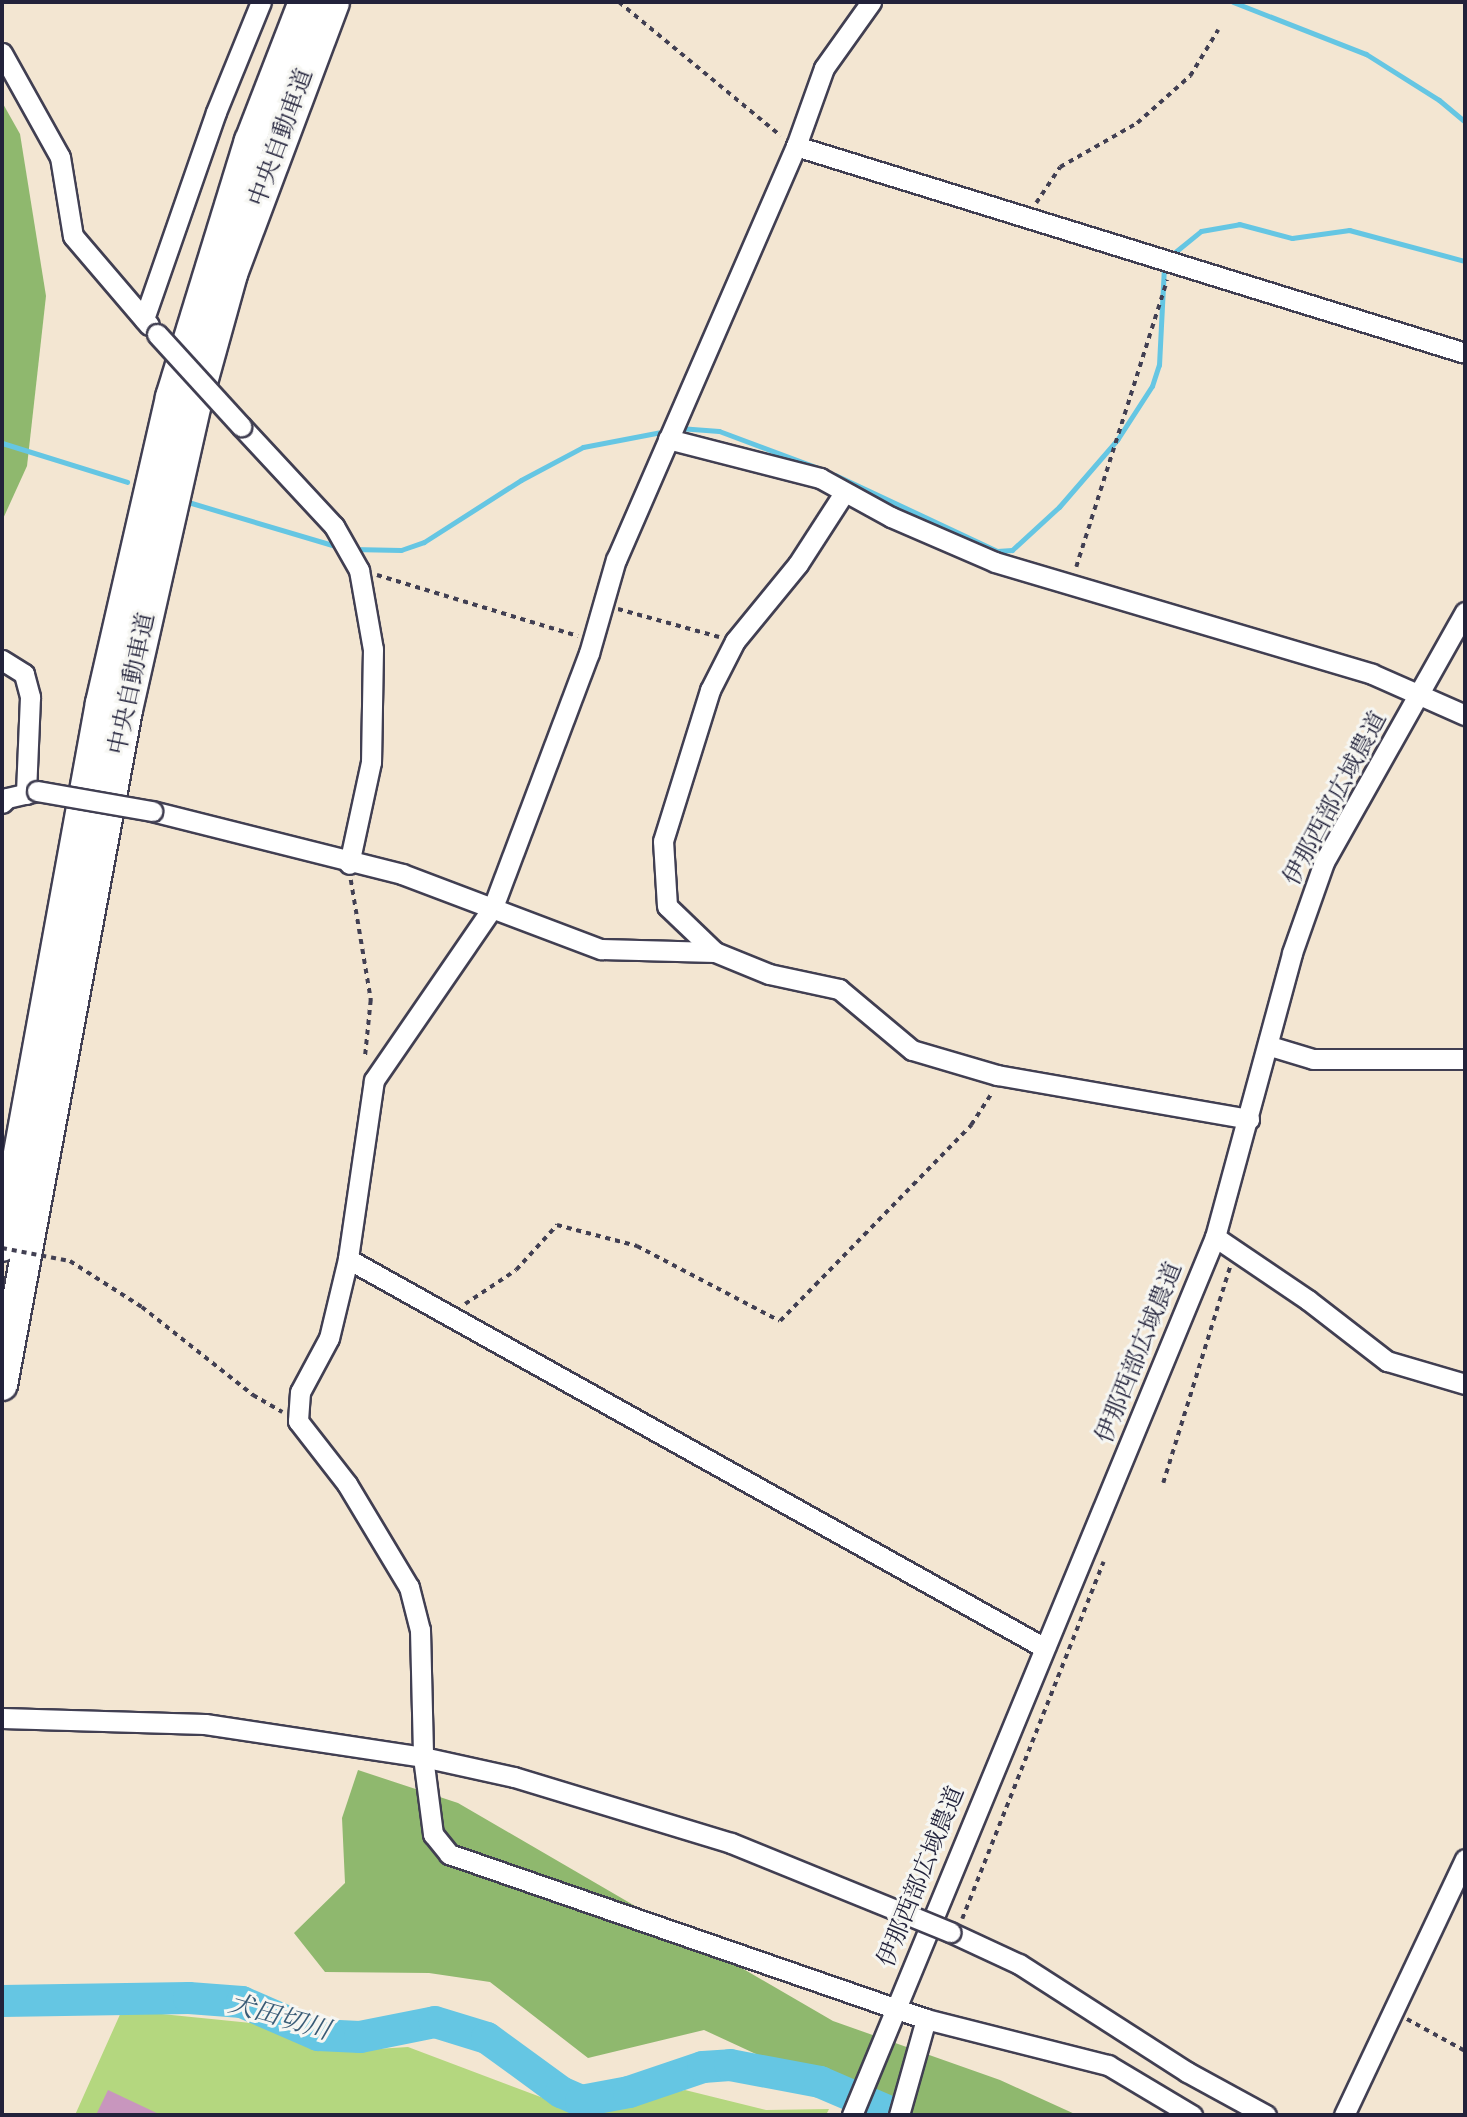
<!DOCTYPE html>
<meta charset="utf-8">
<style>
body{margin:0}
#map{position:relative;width:1467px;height:2117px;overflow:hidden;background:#f3e6d2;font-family:"Libre Bodoni","Noto Serif JP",serif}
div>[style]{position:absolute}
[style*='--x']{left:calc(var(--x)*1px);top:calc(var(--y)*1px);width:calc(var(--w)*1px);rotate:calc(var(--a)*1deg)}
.green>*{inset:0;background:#b4d77f}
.forest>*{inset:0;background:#8fb86e}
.stream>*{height:5px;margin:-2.5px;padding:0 2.5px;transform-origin:2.5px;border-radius:2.5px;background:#65c6e3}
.river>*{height:32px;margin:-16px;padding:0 16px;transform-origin:16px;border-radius:16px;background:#65c6e3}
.building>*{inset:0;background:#c896be}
.path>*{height:3.5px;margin-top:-1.75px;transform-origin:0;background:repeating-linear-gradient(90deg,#413f52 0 5px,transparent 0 10px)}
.roads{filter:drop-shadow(2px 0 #413f52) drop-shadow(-2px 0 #413f52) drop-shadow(0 2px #413f52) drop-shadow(0 -2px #413f52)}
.minor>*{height:19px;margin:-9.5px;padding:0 9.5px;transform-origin:9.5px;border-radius:9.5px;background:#fff}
.highway>*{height:30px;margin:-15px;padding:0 15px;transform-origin:15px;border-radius:15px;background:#fff}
.path-bridge>*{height:3.5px;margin-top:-1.75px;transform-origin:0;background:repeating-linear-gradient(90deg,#413f52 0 5px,transparent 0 10px)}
.bridges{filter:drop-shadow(2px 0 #413f52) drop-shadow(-2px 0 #413f52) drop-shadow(0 2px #413f52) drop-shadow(0 -2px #413f52)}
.minor-bridge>*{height:19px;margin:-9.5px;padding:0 9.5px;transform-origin:9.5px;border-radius:9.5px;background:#fff}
span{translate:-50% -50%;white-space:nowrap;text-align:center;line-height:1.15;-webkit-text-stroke:6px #f6f6f2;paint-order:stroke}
.street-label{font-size:24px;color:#22223b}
.water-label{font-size:26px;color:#395b76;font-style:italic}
.frame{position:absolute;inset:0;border:4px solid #22223b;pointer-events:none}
</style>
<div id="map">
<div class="green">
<div style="clip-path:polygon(122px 2010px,270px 2025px,319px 2043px,361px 2050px,408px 2047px,586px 2114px,685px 2090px,766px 2110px,829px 2109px,826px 2115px,75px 2115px)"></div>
</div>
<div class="forest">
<div style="clip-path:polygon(2px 102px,20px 134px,46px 296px,27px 466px,2px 521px)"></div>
<div style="clip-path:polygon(358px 1770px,458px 1803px,833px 2021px,1000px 2080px,1077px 2115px,888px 2115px,704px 2030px,588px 2058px,490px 1982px,429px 1973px,325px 1972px,294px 1933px,345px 1883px,342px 1818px)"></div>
</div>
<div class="stream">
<div style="--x:1233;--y:2;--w:143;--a:21.4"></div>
<div style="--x:1366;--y:54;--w:86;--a:32.2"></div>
<div style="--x:1439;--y:100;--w:34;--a:40"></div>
<div style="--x:1169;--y:257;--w:41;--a:-39.1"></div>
<div style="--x:1201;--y:231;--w:39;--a:-10"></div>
<div style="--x:1239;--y:224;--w:55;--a:14.8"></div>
<div style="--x:1292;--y:238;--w:58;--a:-8"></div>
<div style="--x:1349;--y:230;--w:120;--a:15"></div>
<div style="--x:679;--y:428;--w:40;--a:4.3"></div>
<div style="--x:719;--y:431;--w:114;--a:20.5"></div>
<div style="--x:2;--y:443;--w:131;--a:17.3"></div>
<div style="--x:835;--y:475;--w:179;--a:25.1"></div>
<div style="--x:997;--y:551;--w:15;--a:-4"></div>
<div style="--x:1012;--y:550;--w:64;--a:-42.5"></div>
<div style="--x:1059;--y:507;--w:89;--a:-49.1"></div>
<div style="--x:1117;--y:440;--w:64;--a:-57.1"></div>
<div style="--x:1152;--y:386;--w:22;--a:-72"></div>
<div style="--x:1159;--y:365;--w:100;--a:-87.1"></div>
<div style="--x:188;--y:502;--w:161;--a:16.6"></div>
<div style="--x:352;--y:549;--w:49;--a:1.2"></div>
<div style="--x:401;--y:550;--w:24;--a:-19"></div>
<div style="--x:424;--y:542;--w:115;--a:-32.6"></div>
<div style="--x:521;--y:480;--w:70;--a:-28"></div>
<div style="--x:583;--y:447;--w:85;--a:-10.9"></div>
</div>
<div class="river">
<div style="--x:2;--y:2001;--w:187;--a:-0.9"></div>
<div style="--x:189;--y:1998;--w:53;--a:4.3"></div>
<div style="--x:242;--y:2002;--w:83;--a:23.5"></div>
<div style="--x:318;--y:2035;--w:42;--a:2.7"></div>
<div style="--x:360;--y:2037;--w:76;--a:-11.3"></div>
<div style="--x:435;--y:2022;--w:54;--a:17.1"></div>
<div style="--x:487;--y:2038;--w:92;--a:36.1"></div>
<div style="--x:561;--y:2092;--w:22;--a:24"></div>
<div style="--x:581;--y:2101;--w:49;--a:-10.6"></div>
<div style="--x:629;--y:2092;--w:78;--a:-18.7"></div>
<div style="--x:703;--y:2067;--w:27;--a:-4"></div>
<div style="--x:730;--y:2065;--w:92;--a:10.7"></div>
<div style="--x:820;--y:2082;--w:84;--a:23.2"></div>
</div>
<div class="building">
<div style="clip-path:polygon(108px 2090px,161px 2115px,96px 2115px)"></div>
</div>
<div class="path">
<div style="--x:619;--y:2;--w:210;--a:39.6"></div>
<div style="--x:1036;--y:203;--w:43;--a:-56.3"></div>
<div style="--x:1060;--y:167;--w:89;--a:-29.7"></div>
<div style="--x:1137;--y:123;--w:71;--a:-41.6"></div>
<div style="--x:1190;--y:76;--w:54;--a:-58.7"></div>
<div style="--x:1076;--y:567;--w:301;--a:-72.4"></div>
<div style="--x:377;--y:575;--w:210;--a:16.9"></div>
<div style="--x:618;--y:609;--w:105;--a:15.5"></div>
<div style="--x:351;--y:880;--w:122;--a:80.5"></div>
<div style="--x:371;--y:1000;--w:59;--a:95.8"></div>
<div style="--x:70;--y:1261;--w:85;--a:32.6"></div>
<div style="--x:142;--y:1307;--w:142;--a:38.4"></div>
<div style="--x:253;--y:1395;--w:34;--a:30"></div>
<div style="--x:465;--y:1304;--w:61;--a:-33.7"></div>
<div style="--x:516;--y:1270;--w:61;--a:-47.7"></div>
<div style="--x:557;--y:1225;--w:83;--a:14.7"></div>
<div style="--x:637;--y:1246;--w:161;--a:27.7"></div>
<div style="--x:780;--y:1321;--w:274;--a:-45.7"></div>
<div style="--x:971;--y:1125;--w:38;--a:-57"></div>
<div style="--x:1163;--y:1483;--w:227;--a:-72.8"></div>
<div style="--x:962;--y:1919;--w:384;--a:-68.4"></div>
<div style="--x:1407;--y:2019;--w:66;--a:28.9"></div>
</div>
<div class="roads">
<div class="minor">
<div style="--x:871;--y:2;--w:81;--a:125.5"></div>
<div style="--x:824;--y:68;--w:83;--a:109.7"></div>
<div style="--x:796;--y:146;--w:451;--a:113.5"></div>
<div style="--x:616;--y:559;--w:98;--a:106"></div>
<div style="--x:589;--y:653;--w:272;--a:110.7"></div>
<div style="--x:493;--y:907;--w:210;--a:124.5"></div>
<div style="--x:374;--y:1080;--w:181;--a:98.3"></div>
<div style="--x:348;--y:1259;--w:81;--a:103.5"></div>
<div style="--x:329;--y:1338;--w:61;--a:118.2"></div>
<div style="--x:300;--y:1392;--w:29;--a:94"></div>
<div style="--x:298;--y:1421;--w:80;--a:52.1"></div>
<div style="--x:347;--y:1484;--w:120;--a:59"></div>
<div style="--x:409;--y:1587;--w:44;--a:75.7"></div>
<div style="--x:420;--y:1630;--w:127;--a:88.6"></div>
<div style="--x:423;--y:1757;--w:78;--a:82.6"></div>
<div style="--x:433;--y:1834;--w:26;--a:51"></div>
<div style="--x:449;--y:1854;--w:505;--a:19.08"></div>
<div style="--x:926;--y:2019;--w:188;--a:14.2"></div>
<div style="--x:1108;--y:2065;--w:98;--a:30.8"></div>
<div style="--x:2;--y:53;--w:119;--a:60.9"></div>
<div style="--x:60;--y:157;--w:80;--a:80.7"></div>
<div style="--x:73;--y:236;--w:117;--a:49.5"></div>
<div style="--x:796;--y:146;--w:700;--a:17.19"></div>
<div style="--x:144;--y:319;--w:219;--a:-70.8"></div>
<div style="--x:216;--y:112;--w:119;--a:-67.8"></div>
<div style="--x:241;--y:426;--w:137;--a:47.1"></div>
<div style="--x:334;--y:526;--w:51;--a:60.4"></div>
<div style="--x:359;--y:570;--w:80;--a:80"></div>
<div style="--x:373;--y:649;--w:113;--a:91"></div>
<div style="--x:371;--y:762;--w:104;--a:102.2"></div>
<div style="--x:668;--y:439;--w:157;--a:14.4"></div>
<div style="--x:820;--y:478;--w:81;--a:28.8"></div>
<div style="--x:891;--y:517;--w:113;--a:23.4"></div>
<div style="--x:995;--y:562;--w:393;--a:16.5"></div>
<div style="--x:1372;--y:674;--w:102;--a:23.8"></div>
<div style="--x:2;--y:660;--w:26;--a:32"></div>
<div style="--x:24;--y:674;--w:24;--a:75"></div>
<div style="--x:30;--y:697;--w:97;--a:92.4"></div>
<div style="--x:2;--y:803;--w:7;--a:-45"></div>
<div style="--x:7;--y:798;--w:31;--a:-13"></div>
<div style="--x:152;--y:811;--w:258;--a:14.1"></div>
<div style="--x:402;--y:874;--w:213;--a:20.7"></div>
<div style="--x:601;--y:949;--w:114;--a:1.5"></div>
<div style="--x:715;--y:952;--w:58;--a:22.2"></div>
<div style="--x:769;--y:974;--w:72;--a:12.1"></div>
<div style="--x:839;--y:989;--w:95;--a:39.9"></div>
<div style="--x:912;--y:1050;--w:89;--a:16.4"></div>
<div style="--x:997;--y:1075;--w:256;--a:9.9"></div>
<div style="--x:715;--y:952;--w:66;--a:-136.2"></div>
<div style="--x:667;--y:906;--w:65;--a:-93.5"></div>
<div style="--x:663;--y:841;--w:158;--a:-72.7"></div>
<div style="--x:710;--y:690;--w:55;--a:-63"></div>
<div style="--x:735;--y:641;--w:99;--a:-50.7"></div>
<div style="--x:798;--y:564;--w:85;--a:-57.1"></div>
<div style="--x:1270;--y:1046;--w:45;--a:16.8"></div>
<div style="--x:1313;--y:1059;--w:152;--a:0"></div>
<div style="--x:1215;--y:1237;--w:112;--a:34.1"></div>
<div style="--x:1308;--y:1300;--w:100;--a:37.7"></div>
<div style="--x:1387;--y:1361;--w:81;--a:16.4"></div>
<div style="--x:348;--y:1259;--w:798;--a:29.17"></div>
<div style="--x:2;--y:1718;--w:203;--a:1.7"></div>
<div style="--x:205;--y:1724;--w:220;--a:8.6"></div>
<div style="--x:423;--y:1757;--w:93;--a:12.4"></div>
<div style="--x:514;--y:1777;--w:227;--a:16.9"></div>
<div style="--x:731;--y:1843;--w:189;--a:22.1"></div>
<div style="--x:950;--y:1932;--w:76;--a:24.9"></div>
<div style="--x:1019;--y:1964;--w:200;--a:32.7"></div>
<div style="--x:1187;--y:2072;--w:90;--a:28.6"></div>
<div style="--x:852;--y:2115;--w:950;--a:-67.54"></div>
<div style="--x:1215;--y:1237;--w:294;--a:-74.8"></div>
<div style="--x:1292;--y:953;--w:96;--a:-70.6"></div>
<div style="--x:1324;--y:862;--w:287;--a:-60.6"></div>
<div style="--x:899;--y:2115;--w:100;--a:-74.3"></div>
<div style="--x:1344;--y:2115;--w:283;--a:-64.7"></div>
</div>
<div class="highway">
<div style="--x:2;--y:1246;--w:552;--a:-79.67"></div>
<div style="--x:101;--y:703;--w:314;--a:-77.1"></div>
<div style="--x:171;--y:397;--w:268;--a:-72.9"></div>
<div style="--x:250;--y:141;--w:149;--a:-68.8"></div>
<div style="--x:2;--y:1385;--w:686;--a:-79.51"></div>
<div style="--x:127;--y:710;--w:314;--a:-77.3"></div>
<div style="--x:196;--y:404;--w:135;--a:-74.5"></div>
<div style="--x:232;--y:274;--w:290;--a:-69.4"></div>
</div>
</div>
<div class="path-bridge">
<div style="--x:2;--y:1248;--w:69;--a:10.8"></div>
</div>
<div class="bridges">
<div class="minor-bridge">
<div style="--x:157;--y:334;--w:125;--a:47.6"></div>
<div style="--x:37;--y:791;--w:117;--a:9.9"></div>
<div style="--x:906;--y:1914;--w:48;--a:22.2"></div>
</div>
</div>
<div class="street-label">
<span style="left:282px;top:138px;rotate:-70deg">中央自動車道</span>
<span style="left:133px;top:684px;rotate:-78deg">中央自動車道</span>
<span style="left:1336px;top:799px;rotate:-62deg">伊那西部広域農道</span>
<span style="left:1140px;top:1353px;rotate:-68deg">伊那西部広域農道</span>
<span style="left:922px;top:1877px;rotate:-68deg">伊那西部広域農道</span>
</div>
<div class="water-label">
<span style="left:279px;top:2018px;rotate:16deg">犬田切川</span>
</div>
<div class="frame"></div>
</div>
